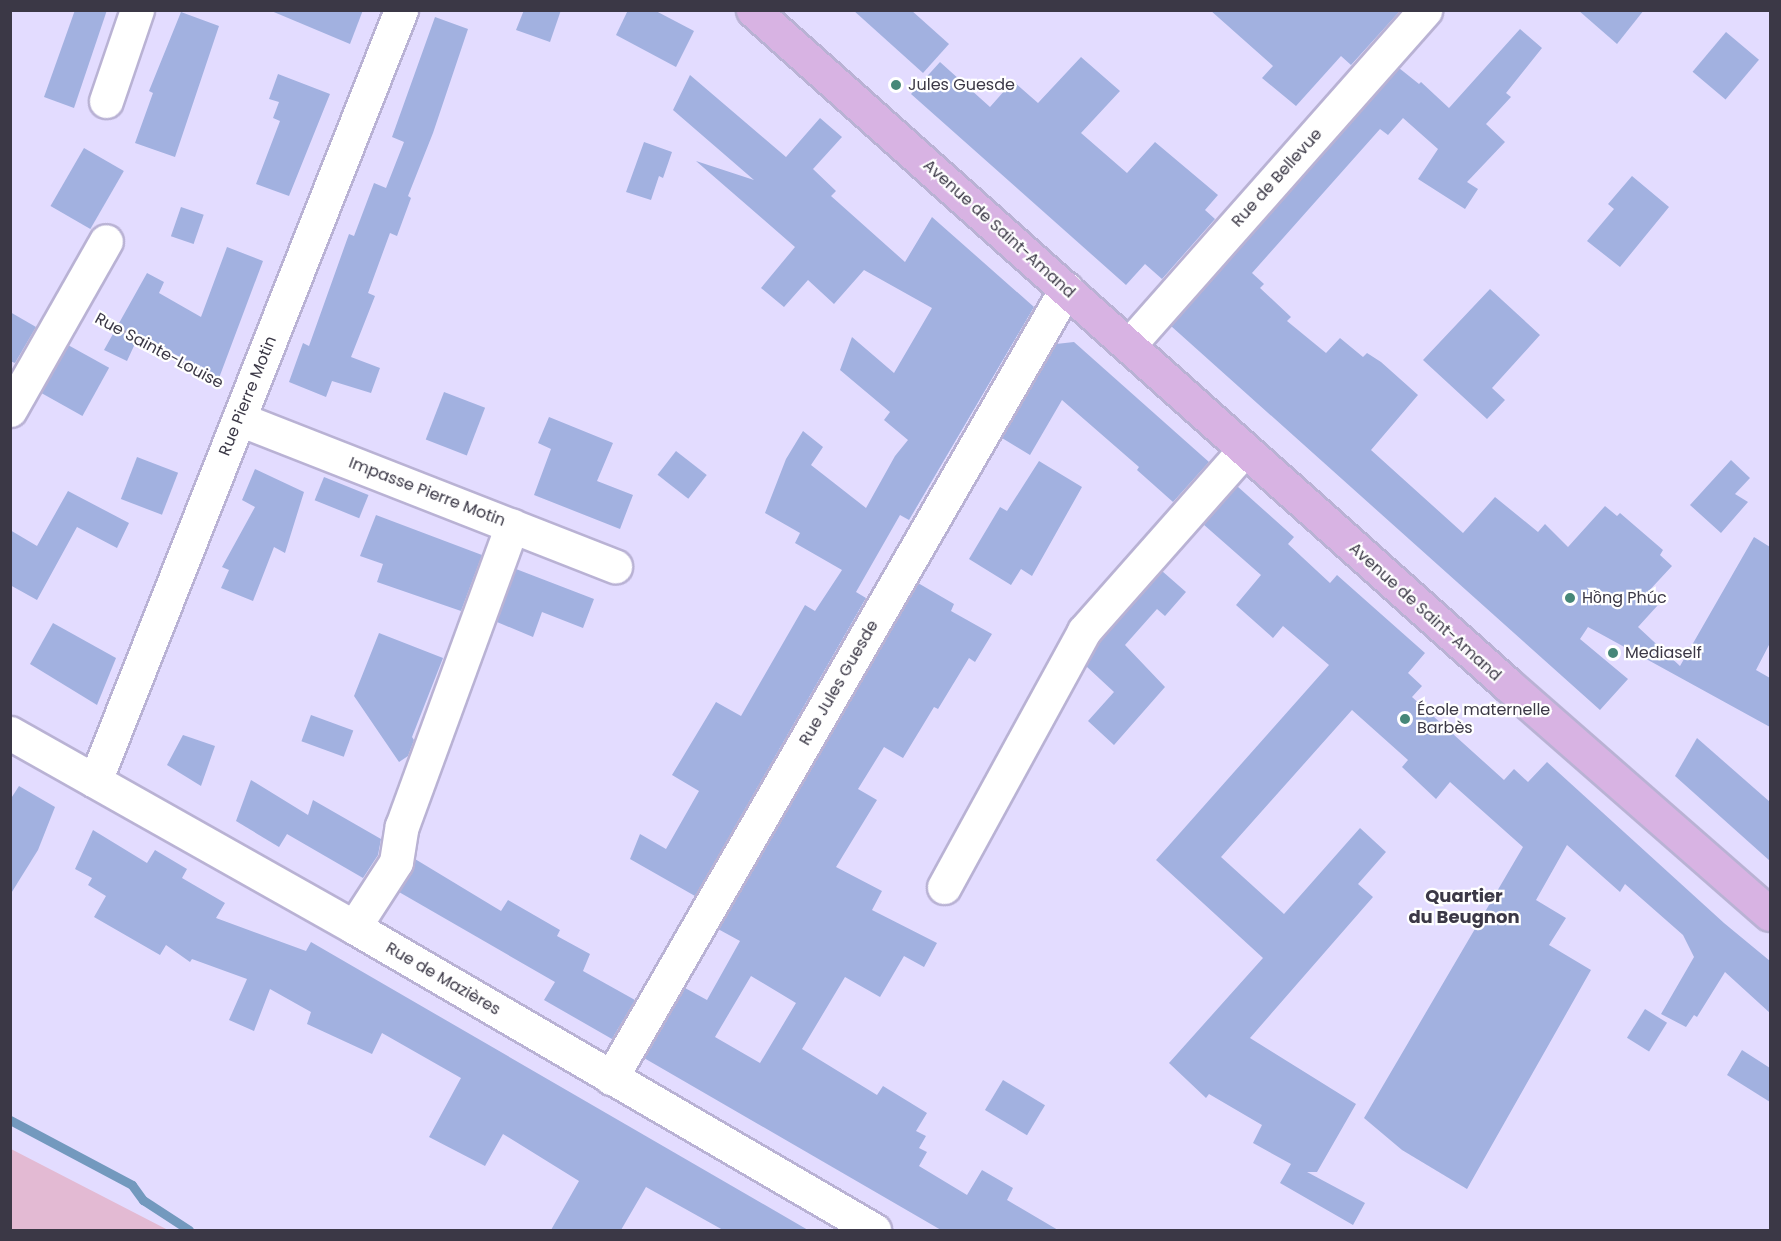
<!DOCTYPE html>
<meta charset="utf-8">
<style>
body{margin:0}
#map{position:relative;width:1781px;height:1241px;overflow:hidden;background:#e3dcff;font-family:Poppins,sans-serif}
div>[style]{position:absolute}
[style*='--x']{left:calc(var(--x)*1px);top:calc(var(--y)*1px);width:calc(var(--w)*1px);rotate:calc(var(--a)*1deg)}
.green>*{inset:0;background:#e3bad3}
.stream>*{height:9px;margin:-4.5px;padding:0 4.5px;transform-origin:4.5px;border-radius:4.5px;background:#7399be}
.building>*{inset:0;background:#a2b1e0;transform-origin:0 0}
.path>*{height:4px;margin-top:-2px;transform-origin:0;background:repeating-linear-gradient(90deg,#b0aac6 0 4.5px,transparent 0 9px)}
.roads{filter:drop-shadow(2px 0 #b9b2d4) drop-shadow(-2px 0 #b9b2d4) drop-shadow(0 2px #b9b2d4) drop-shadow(0 -2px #b9b2d4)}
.minor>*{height:33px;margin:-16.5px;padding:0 16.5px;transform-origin:16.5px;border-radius:16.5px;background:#fff}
.major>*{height:33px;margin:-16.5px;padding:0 16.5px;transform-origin:16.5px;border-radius:16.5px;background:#d8b3e3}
.dots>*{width:16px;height:16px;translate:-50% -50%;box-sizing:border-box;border:3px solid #fff;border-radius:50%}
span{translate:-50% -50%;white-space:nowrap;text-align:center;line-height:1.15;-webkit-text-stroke:4.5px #fff;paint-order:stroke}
.poi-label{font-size:16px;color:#3b3846}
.left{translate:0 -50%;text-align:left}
.street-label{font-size:16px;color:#3b3846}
.neighbourhood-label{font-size:18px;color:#3b3846;font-weight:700}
.frame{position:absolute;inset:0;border:12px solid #3b3846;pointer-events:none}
</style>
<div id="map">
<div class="green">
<div style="clip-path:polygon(11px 1149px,168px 1230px,11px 1230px)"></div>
</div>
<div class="stream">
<div style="--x:10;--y:1120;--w:138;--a:28"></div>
<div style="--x:132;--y:1185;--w:19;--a:54"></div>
<div style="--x:143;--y:1200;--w:55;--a:33.1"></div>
</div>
<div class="building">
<div style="clip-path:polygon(75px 10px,107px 10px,74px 108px,44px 97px)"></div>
<div style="clip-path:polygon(269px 10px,363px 10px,350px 44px)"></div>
<div style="clip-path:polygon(524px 10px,561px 10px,550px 42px,516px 30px)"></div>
<div style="clip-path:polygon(628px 10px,654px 10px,694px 31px,676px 67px,616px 35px)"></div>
<div style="clip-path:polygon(853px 10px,911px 10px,949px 44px,923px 73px)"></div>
<div style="clip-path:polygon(1210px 10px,1370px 10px,1400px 11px,1351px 65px,1341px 56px,1296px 106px,1262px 78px,1273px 66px)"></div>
<div style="clip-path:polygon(1578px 10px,1644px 10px,1617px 44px)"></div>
<div style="clip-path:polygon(181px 12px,219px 26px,175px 157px,135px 143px,153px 93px,149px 91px)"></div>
<div style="clip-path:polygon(435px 17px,468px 29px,433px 133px,408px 196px,411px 198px,397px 236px,390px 233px,368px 293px,375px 296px,351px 357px,380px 368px,371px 393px,332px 381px,326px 397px,289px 382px,303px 343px,309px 346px,349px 234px,354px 236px,374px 183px,386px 188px,404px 142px,392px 137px)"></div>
<div style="clip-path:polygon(1520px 29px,1542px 48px,1506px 93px,1511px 97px,1486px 124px,1505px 142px,1467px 182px,1478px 189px,1465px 209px,1418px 179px,1438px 149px,1403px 118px,1388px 135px,1380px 129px,1252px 273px,1264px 284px,1260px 288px,1291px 317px,1287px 321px,1326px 353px,1340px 338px,1363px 357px,1367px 353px,1381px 362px,1418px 395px,1371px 450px,1463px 533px,1495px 497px,1538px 532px,1545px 524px,1568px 547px,1605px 506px,1617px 516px,1620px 513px,1663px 550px,1660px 555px,1672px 566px,1646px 594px,1658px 605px,1638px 627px,1680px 666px,1754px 537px,1770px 547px,1770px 643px,1756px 670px,1770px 678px,1770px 727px,1588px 627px,1580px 639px,1628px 679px,1600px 710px,1171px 326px,1399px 68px,1419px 84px,1421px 82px,1449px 108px)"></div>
<div style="left:1726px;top:32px;width:43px;height:52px;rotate:40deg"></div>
<div style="clip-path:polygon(1081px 57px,1120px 91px,1081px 133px,1127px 173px,1155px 142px,1218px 195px,1205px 210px,1215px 219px,1162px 279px,1145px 264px,1126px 285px,911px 94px,940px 62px,990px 107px,1013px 81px,1038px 103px)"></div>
<div style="clip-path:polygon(278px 74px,330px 94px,289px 196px,256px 184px,280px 121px,273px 118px,279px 102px,269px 99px)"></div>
<div style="clip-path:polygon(690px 75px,786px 157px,820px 118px,842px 137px,813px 169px,836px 191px,831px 196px,905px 262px,932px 217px,1034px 307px,909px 520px,900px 515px,856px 592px,866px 598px,695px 896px,630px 859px,640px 834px,666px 849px,699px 791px,672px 775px,716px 702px,741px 716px,805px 605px,815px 611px,842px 570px,795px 543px,800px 533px,765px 513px,786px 459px,803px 431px,823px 447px,811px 465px,866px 508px,895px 456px,908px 440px,884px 420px,890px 412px,840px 370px,852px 337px,894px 373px,932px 308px,864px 270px,834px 304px,808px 280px,784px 307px,761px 288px,795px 247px,696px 161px,754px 180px,673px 110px)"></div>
<div style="clip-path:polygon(644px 142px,672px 152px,663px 178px,659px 176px,651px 200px,626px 192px)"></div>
<div style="left:84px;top:148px;width:46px;height:67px;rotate:30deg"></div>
<div style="clip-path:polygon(1632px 176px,1669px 207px,1620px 267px,1587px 241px,1614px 209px,1608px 204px)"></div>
<div style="left:181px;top:207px;width:24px;height:31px;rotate:19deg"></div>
<div style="clip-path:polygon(227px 247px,263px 261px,219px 378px,139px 335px,127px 361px,104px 350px,147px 273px,164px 282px,159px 293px,201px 317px)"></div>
<div style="clip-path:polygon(1490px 289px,1540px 335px,1492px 388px,1505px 400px,1487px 419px,1423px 360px)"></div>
<div style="clip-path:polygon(10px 312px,36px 327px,15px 363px,10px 361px)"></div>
<div style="clip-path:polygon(1074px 342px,1209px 462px,1173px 502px,1137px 470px,1139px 467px,1062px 400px,1030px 455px,1002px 438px,1056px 344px)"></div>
<div style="left:68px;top:345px;width:47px;height:55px;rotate:29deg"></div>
<div style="left:444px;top:392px;width:44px;height:51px;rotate:21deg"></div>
<div style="clip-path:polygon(549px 417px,613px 443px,597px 481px,633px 495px,620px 529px,534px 495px,551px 449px,538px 443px)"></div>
<div style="left:676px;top:451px;width:39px;height:30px;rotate:38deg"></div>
<div style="left:137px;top:457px;width:44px;height:45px;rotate:21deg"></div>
<div style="clip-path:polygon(1731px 460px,1750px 478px,1735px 494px,1748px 502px,1721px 533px,1690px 505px)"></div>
<div style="clip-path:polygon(1039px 461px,1082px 487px,1032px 576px,1021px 569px,1011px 585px,969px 559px,1000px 507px,1007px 511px)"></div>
<div style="clip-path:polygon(255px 469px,304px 492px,285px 553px,274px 547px,253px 601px,221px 588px,229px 570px,222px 567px,255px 507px,242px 500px)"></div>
<div style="left:324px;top:477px;width:48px;height:25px;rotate:22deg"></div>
<div style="clip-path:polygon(1237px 486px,1294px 537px,1288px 544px,1330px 583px,1337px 575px,1425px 653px,1408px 673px,1422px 686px,1412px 697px,1504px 780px,1514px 769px,1528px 782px,1547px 762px,1724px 923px,1770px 961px,1770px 1013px,1725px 972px,1697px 1017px,1694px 1015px,1686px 1027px,1661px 1014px,1694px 957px,1683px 935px,1625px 884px,1620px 892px,1567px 845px,1536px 900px,1566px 918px,1549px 945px,1591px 970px,1467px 1189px,1402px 1150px,1364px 1118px,1523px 847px,1450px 782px,1436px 799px,1402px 767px,1408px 760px,1352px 710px,1221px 857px,1284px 914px,1360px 828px,1386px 852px,1358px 884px,1373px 897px,1250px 1038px,1356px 1104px,1317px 1172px,1307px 1172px,1365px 1203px,1353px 1225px,1280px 1183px,1291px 1164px,1253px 1143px,1262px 1125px,1209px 1094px,1206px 1098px,1169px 1063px,1263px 958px,1156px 860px,1329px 665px,1283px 626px,1273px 638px,1236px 605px,1261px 575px,1203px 524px)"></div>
<div style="clip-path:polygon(68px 491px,129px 523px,117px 548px,77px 527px,37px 600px,10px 585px,10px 530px,37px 546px)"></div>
<div style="clip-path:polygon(376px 515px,482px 555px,461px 611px,377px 582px,383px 564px,360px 556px)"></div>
<div style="clip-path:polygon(516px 569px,594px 599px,583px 628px,542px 612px,533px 637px,497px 622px)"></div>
<div style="clip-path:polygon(1162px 571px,1186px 592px,1165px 616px,1157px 609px,1125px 645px,1165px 687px,1114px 745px,1088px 721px,1114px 692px,1086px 666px,1099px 642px)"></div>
<div style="clip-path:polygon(evenodd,918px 583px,954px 604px,951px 611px,992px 634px,975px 662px,969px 658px,938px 709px,934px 707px,903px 758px,884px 747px,858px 789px,877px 800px,836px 867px,882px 891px,872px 910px,937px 943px,924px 967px,904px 956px,880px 997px,845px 977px,802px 1049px,877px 1095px,883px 1086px,927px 1113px,916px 1131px,926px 1136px,919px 1148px,927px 1152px,919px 1166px,967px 1195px,982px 1170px,1013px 1188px,1007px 1200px,1058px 1230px,941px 1230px,644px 1058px,685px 988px,707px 1000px,740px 941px,718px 929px,918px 583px,751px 976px,796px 1003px,760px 1063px,715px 1037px,751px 976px)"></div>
<div style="clip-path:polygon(53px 623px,116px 658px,97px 705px,30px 664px)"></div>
<div style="clip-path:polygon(379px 633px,443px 658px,412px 737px,414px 740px,408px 756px,399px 762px,354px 696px)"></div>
<div style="left:311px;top:715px;width:45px;height:28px;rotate:20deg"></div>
<div style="clip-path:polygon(183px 735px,215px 746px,201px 786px,167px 765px)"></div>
<div style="clip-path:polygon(1697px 738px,1770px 802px,1770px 861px,1675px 776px)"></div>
<div style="clip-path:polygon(251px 780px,308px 815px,313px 800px,381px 839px,378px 855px,363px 878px,287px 834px,279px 847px,236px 821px)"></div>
<div style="clip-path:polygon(19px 786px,55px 807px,38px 850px,10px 895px,10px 800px)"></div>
<div style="clip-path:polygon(93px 830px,147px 863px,155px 850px,187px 869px,182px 878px,225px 903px,216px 918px,306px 951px,311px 942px,808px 1230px,723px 1230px,646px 1187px,621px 1230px,551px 1230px,579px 1181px,503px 1134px,485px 1166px,429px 1137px,461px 1078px,382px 1033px,372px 1054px,307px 1024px,311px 1012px,270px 989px,254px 1031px,229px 1020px,247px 979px,192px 959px,190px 962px,166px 945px,160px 955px,94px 917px,106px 896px,88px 885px,92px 878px,75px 869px)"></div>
<div style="clip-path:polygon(415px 859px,501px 911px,508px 900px,560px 930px,557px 936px,590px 954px,583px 971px,635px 1000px,612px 1039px,544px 1000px,555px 982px,399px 892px,412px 872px)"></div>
<div style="left:1645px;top:1009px;width:26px;height:34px;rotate:32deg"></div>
<div style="clip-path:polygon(1742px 1050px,1770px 1068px,1770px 1102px,1727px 1075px)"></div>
<div style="left:1003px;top:1080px;width:49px;height:35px;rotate:31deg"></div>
</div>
<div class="path">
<div style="--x:100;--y:319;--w:134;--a:28.1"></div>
</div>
<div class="roads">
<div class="minor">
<div style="--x:106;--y:101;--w:96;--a:-71.2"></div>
<div style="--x:1129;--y:345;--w:447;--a:-48.5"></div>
<div style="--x:10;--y:410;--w:194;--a:-60.4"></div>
<div style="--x:239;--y:419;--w:404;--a:21.4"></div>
<div style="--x:10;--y:733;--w:395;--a:29.4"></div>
<div style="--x:354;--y:927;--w:602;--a:30.23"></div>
<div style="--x:95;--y:781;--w:830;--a:-68.35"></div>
<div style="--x:944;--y:887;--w:292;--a:-61.3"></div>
<div style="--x:1084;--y:631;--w:242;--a:-48.5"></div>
<div style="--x:354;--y:927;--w:77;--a:-57.1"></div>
<div style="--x:396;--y:862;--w:36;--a:-81"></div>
<div style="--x:402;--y:826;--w:320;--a:-69.9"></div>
<div style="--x:611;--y:1078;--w:911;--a:-60.03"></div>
</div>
<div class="major">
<div style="--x:753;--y:10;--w:1011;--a:41.79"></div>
<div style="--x:1507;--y:684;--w:349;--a:41.2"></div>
</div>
</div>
<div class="dots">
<div style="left:896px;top:85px;background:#468778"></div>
<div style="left:1570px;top:598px;background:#468778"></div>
<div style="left:1613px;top:653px;background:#468778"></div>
<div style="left:1405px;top:719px;background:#468778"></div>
</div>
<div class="poi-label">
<span class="left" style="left:908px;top:85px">Jules Guesde</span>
<span class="left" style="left:1582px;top:598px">Hồng Phúc</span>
<span class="left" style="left:1625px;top:653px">Mediaself</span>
<span class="left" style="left:1417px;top:719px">École maternelle<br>Barbès</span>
</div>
<div class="street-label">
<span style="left:1277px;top:178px;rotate:-48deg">Rue de Bellevue</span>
<span style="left:999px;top:229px;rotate:42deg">Avenue de Saint-Amand</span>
<span style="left:159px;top:351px;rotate:28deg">Rue Sainte-Louise</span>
<span style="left:248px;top:396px;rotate:-68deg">Rue Pierre Motin</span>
<span style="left:427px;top:492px;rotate:21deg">Impasse Pierre Motin</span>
<span style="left:1425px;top:612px;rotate:42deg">Avenue de Saint-Amand</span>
<span style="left:839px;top:683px;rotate:-60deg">Rue Jules Guesde</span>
<span style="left:443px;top:979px;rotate:30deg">Rue de Mazières</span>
</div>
<div class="neighbourhood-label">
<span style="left:1464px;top:907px">Quartier<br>du Beugnon</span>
</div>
<div class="frame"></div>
</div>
